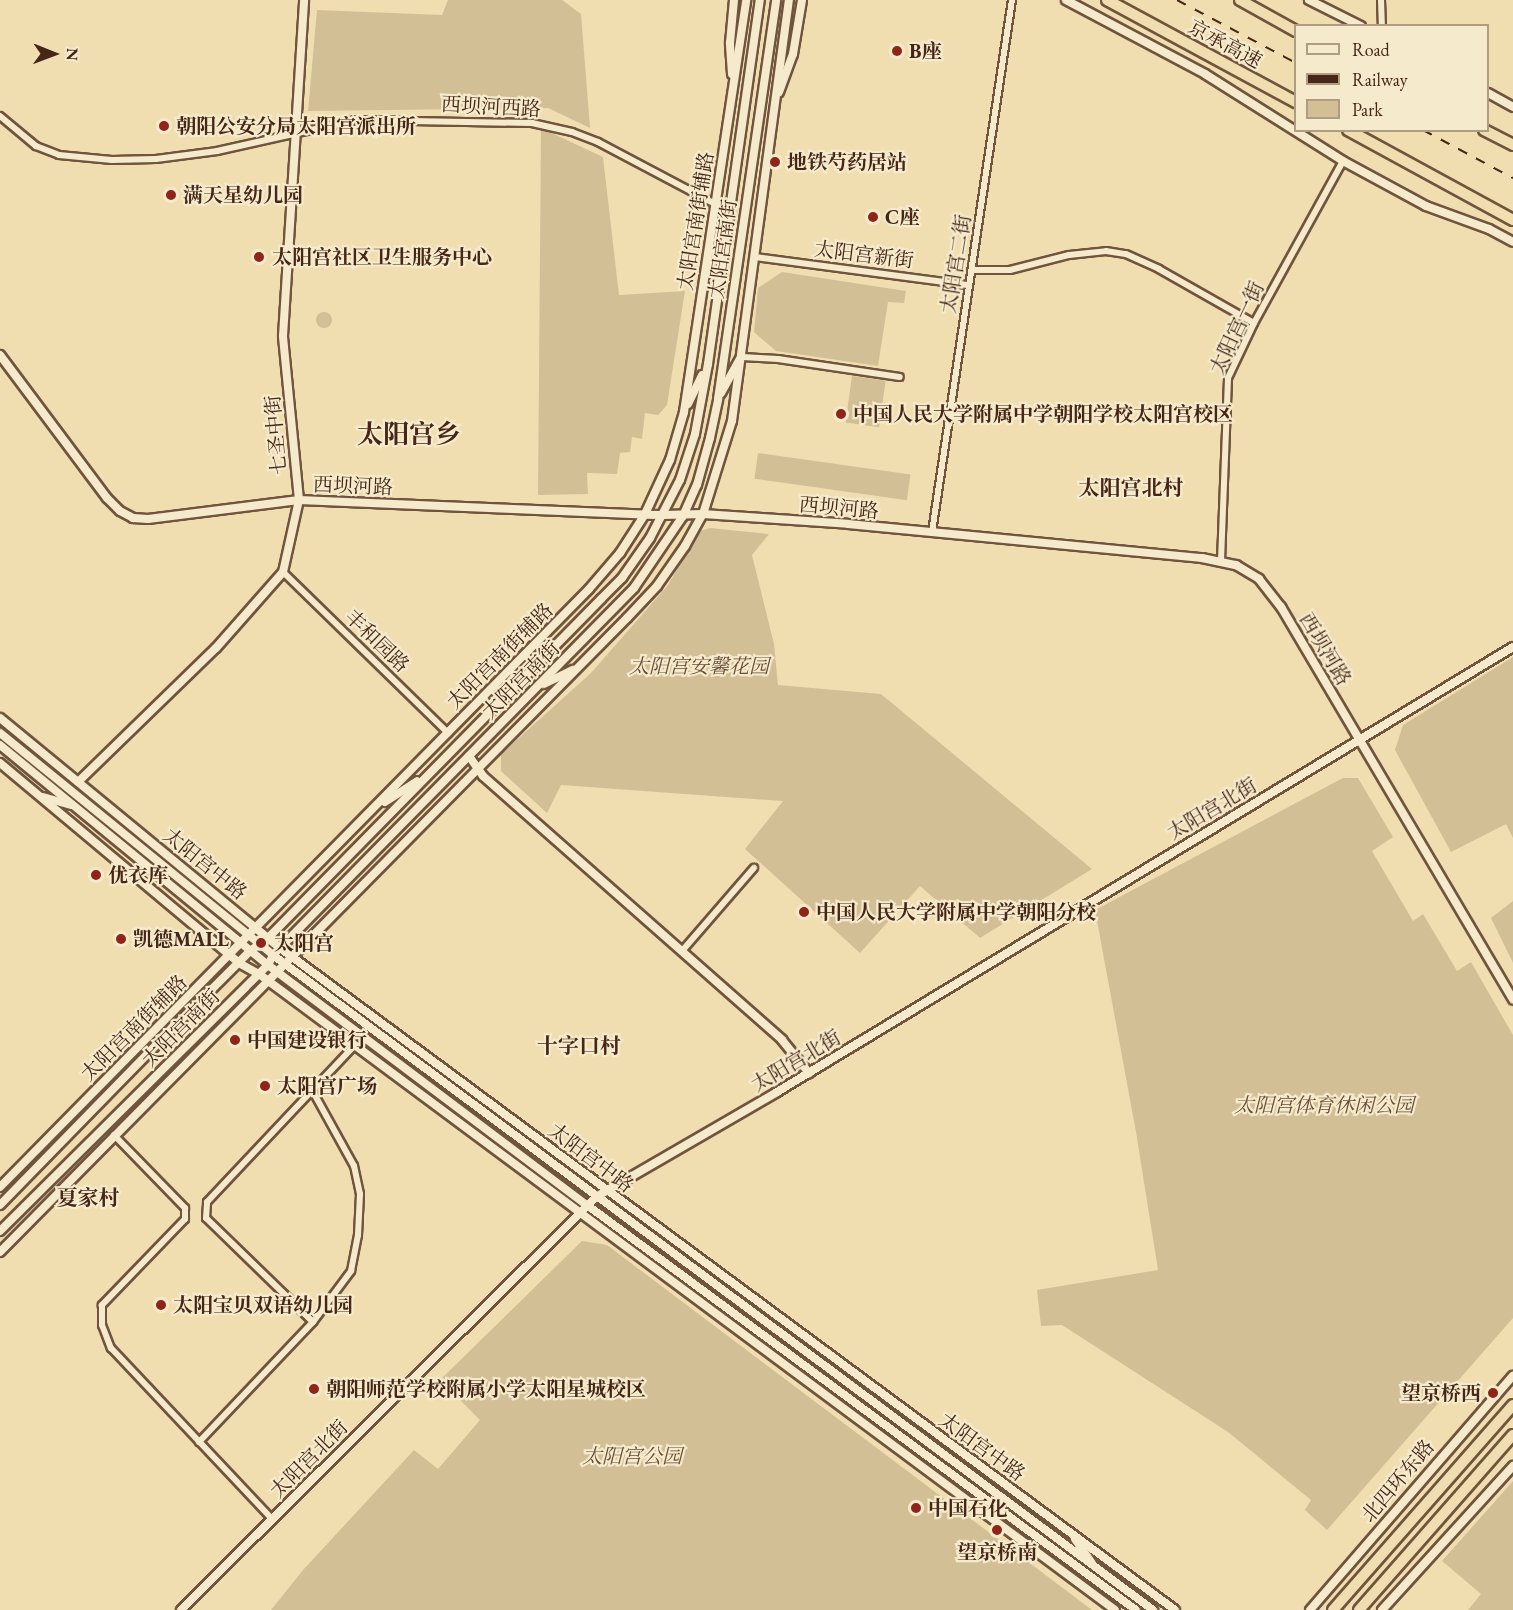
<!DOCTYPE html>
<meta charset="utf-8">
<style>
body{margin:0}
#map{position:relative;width:1513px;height:1610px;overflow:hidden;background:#f0deb0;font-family:"EB Garamond","Noto Serif SC",serif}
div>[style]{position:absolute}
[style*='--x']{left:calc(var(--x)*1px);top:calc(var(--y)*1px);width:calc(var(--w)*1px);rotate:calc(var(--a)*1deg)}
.green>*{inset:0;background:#d3bf96;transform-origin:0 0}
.round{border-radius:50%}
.roads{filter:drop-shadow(2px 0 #70543d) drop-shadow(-2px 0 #70543d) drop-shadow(0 2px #70543d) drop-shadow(0 -2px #70543d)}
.street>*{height:6px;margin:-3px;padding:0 3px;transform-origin:3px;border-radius:3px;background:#f5eacc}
.secondary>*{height:8px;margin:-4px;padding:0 4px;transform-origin:4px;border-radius:4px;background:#f5eacc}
.highway>*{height:10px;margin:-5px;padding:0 5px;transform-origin:5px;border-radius:5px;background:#f0deb0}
.rail>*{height:2px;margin-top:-1px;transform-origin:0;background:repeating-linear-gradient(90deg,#462617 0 10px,transparent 0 20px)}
.dots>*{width:16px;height:16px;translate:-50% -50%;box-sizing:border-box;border:3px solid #f5eacc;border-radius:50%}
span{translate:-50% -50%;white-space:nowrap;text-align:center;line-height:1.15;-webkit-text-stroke:4.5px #f5eacc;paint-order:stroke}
.street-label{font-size:20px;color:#462617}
.poi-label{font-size:20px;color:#462617;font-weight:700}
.left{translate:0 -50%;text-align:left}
.right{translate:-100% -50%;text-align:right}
.park-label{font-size:20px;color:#694c37;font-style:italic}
.neighbourhood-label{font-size:21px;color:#462617;font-weight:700}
.district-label{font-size:26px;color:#462617;font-weight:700}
.legend{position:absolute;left:1294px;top:24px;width:195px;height:108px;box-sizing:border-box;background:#f5eacc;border:2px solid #af9c84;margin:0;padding:8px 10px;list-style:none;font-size:18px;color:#462617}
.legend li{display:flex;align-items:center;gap:12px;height:30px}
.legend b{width:30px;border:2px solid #af9c84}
.north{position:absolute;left:24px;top:24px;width:60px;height:60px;-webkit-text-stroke:4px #f5eacc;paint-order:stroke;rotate:91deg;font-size:16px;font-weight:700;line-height:24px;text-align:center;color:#462617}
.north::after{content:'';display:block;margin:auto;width:21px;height:27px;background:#462617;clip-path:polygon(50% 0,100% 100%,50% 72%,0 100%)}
</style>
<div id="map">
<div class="green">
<div style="clip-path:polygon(448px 0,562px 0,581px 14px,590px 128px,548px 108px,308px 111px,317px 10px,442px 15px)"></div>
<div style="clip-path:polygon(541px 128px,603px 157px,619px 295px,685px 291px,667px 405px,658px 415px,645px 413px,642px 439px,632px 437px,630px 452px,620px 453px,617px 474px,587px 473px,588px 494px,538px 495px)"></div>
<div style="clip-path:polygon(782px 272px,906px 291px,904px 303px,888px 302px,878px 366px,776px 351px,754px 332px,758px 288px)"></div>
<div class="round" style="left:316px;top:312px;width:16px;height:16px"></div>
<div style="left:852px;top:376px;width:34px;height:47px;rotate:8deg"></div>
<div style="left:758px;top:453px;width:154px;height:26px;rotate:8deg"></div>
<div style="clip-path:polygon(710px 528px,769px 534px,752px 555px,774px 644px,778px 685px,881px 694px,1092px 869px,980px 938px,920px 886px,860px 953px,745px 849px,783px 801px,561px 785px,547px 813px,501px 771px,501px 754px,591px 673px,668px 585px,700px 531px)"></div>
<div style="clip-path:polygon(1513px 657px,1513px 838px,1506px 824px,1451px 852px,1395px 750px,1403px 725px)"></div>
<div style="clip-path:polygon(1343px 778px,1358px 778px,1393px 837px,1372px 851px,1413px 921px,1423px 914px,1457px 971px,1471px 962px,1513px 1035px,1513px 1318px,1327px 1530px,1305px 1510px,1311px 1500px,1228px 1432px,1062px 1325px,1041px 1326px,1037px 1290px,1158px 1270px,1136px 1132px,1095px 910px)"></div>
<div style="clip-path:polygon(1513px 901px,1513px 963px,1491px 918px)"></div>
<div style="clip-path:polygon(582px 1241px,607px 1245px,1092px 1610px,271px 1610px,303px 1570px,414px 1450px,438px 1469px,480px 1420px,440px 1380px)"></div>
<div style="clip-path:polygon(1513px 1481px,1513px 1610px,1468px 1610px,1481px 1594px,1442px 1561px)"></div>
</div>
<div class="roads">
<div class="street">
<div style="--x:1381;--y:0;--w:26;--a:88"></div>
<div style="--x:0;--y:116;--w:47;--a:39.8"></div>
<div style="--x:36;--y:146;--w:25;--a:21"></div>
<div style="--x:59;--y:155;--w:53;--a:5.4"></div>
<div style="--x:112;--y:160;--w:44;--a:-1.3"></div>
<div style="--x:156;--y:159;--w:62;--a:-7.5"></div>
<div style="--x:217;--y:151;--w:142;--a:-12.6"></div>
<div style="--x:356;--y:120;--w:176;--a:1"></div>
<div style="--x:532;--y:123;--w:41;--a:12.7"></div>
<div style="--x:572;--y:132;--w:28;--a:21"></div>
<div style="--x:598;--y:142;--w:132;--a:27.9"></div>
<div style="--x:755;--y:257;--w:216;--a:7.5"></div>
<div style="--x:972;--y:270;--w:38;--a:0"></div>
<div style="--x:1010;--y:270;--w:61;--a:-14.3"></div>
<div style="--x:1069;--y:255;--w:37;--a:-6"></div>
<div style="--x:1106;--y:251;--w:20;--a:9"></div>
<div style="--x:1126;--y:254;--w:36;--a:24"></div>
<div style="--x:1159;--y:269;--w:109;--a:29.6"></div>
<div style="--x:742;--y:357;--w:36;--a:3"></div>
<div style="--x:778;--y:359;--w:123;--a:8.4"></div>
<div style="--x:932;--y:532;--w:538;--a:-81.45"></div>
<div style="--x:1221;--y:561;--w:183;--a:-87.8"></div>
<div style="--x:1228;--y:378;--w:61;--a:-64.7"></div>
<div style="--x:1254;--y:323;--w:185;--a:-61.2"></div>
<div style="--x:283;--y:572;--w:231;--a:44.3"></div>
<div style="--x:682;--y:951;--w:110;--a:-49.1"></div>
<div style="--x:114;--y:1135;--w:102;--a:45.8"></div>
<div style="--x:185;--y:1208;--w:11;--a:90"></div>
<div style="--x:185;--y:1219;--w:120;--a:134"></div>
<div style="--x:102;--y:1305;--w:20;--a:90"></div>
<div style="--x:102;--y:1325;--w:25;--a:69"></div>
<div style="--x:111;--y:1348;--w:235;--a:46.7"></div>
<div style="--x:313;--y:1322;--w:149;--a:-135.8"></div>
<div style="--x:206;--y:1218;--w:16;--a:-86"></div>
<div style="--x:207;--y:1202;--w:214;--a:-46.7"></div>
<div style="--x:199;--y:1442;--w:166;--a:-46.5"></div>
<div style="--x:313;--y:1322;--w:64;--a:-53.3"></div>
<div style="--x:351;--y:1271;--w:37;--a:-79"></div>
<div style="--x:358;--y:1235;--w:41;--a:-87.2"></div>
<div style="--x:360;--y:1194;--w:29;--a:-102"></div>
<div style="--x:354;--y:1166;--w:87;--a:-118.9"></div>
</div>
<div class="secondary">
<div style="--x:1066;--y:0;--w:157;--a:28"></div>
<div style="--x:1205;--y:74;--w:163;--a:32.2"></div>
<div style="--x:1343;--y:161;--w:94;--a:28.5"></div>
<div style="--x:1426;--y:206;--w:67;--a:20.1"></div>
<div style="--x:1489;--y:229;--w:27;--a:28"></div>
<div style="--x:1309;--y:0;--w:58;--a:26.6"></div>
<div style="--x:732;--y:74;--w:31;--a:-94"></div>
<div style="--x:730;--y:43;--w:43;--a:-84.7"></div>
<div style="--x:779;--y:92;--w:40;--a:-69.8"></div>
<div style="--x:793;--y:54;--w:55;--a:-80.5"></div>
<div style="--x:1488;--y:93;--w:29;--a:29"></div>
<div style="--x:0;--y:355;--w:179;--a:53.2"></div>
<div style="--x:107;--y:498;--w:18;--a:45"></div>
<div style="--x:120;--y:511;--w:15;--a:28"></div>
<div style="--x:133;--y:518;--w:15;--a:4"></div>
<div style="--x:148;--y:519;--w:152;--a:-7.2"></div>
<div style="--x:299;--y:500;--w:364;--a:2.4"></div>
<div style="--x:663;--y:515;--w:40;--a:-1.4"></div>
<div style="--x:703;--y:514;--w:145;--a:3.9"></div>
<div style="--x:848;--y:524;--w:356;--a:5.5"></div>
<div style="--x:1202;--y:558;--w:35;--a:12"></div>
<div style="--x:1236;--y:565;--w:27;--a:31"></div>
<div style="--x:1259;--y:579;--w:36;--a:52"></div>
<div style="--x:1281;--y:607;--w:456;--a:59.4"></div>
<div style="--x:721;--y:393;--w:38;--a:-61"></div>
<div style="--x:688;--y:404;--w:32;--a:-64"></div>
<div style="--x:544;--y:684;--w:32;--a:-26"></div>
<div style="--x:0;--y:718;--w:362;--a:39.4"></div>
<div style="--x:280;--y:948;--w:1113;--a:36.49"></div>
<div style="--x:0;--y:733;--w:352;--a:39.1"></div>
<div style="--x:273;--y:955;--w:1097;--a:36.66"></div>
<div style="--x:0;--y:745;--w:347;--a:39.4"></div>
<div style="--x:268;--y:965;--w:399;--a:37"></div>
<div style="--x:587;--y:1205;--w:682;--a:36.42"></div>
<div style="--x:469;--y:756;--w:24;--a:55"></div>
<div style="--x:483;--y:776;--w:399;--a:41.4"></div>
<div style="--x:782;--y:1040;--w:43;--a:50.7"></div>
<div style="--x:0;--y:763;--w:312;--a:39.9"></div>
<div style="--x:239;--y:963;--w:23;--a:29"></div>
<div style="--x:259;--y:974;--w:1066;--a:36.61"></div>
<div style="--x:78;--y:782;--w:192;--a:-44.2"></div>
<div style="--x:216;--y:648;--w:101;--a:-48.6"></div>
<div style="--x:283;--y:572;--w:74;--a:-77.5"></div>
<div style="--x:299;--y:500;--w:165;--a:-95.6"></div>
<div style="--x:283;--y:336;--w:337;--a:-86.4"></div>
<div style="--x:43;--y:797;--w:29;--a:16"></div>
<div style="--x:385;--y:802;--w:38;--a:-33"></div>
<div style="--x:0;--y:1187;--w:839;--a:-45.43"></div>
<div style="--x:589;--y:589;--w:48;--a:-49.3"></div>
<div style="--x:620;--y:553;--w:46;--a:-57.3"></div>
<div style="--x:645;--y:514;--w:60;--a:-65.2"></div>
<div style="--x:670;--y:460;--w:50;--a:-73.7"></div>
<div style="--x:684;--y:412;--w:417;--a:-81.4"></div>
<div style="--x:0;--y:1205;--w:243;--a:-45.7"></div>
<div style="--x:170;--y:1031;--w:113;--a:-45"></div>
<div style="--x:250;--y:951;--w:24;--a:-36"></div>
<div style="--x:269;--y:937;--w:474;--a:-45.5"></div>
<div style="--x:601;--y:599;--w:30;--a:-45"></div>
<div style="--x:622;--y:578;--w:49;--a:-55"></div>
<div style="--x:650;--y:538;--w:65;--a:-62.7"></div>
<div style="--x:680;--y:480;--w:48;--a:-71.9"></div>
<div style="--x:695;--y:434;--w:71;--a:-79.5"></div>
<div style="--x:708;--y:364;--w:368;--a:-81.9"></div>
<div style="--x:0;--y:1231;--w:378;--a:-44.8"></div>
<div style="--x:268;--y:965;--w:11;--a:-63"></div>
<div style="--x:273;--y:955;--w:515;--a:-45.47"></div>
<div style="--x:634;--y:588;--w:87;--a:-55.8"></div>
<div style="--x:683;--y:516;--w:34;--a:-66"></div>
<div style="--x:697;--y:485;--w:49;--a:-74.5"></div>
<div style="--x:710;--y:438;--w:40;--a:-78"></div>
<div style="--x:718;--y:399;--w:403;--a:-81.7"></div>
<div style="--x:0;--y:1252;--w:892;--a:-45.32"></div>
<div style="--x:627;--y:618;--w:44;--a:-46.8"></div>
<div style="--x:657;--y:586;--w:49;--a:-55"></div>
<div style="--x:685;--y:546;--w:37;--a:-61"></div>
<div style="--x:703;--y:514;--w:97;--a:-72.7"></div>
<div style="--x:732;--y:421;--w:425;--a:-82.3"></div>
<div style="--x:1075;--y:1539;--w:29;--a:55"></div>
<div style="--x:181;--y:1610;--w:585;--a:-44.86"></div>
<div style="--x:596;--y:1197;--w:209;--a:-30.1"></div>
<div style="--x:777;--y:1092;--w:860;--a:-31.16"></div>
<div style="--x:1310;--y:1610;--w:310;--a:-49.1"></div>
<div style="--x:1382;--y:1610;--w:195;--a:-47.7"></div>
</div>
<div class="highway">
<div style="--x:1107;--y:0;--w:215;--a:28.4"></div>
<div style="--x:1240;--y:0;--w:64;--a:29"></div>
<div style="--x:1348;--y:130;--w:188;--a:28.6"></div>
<div style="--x:1484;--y:130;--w:33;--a:27"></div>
<div style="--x:1333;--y:1610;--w:273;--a:-48.7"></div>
<div style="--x:1359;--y:1610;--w:233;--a:-48.7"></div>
</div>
</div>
<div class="rail">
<div style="--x:1177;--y:0;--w:135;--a:27.9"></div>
<div style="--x:1423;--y:130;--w:102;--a:28.1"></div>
</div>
<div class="dots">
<div style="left:897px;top:51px;background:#8f2418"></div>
<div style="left:164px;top:126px;background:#8f2418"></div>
<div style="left:775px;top:162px;background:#8f2418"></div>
<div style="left:171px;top:195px;background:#8f2418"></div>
<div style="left:873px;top:217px;background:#8f2418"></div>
<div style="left:259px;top:257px;background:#8f2418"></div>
<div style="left:841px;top:414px;background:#8f2418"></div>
<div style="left:96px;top:875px;background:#8f2418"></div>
<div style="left:804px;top:912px;background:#8f2418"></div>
<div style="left:121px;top:939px;background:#8f2418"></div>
<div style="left:261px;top:943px;background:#8f2418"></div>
<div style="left:235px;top:1040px;background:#8f2418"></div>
<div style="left:265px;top:1086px;background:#8f2418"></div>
<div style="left:161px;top:1305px;background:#8f2418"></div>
<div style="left:314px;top:1389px;background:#8f2418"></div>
<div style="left:1493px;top:1393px;background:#8f2418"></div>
<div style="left:916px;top:1508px;background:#8f2418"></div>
<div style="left:997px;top:1530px;background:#8f2418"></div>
</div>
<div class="street-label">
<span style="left:1225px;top:44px;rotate:28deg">京承高速</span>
<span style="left:491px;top:107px;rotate:3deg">西坝河西路</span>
<span style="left:696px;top:221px;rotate:-81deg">太阳宫南街辅路</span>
<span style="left:723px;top:249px;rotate:-82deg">太阳宫南街</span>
<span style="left:864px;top:255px;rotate:7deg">太阳宫新街</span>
<span style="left:956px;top:264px;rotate:-81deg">太阳宫二街</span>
<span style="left:1237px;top:328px;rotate:-65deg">太阳宫一街</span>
<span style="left:276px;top:435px;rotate:-95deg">七圣中街</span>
<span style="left:353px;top:486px;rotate:2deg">西坝河路</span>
<span style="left:839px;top:508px;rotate:5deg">西坝河路</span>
<span style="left:377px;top:641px;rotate:44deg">丰和园路</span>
<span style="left:1325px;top:649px;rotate:59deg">西坝河路</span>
<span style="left:500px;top:656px;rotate:-45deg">太阳宫南街辅路</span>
<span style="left:521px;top:680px;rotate:-45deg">太阳宫南街</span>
<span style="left:1212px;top:809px;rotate:-31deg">太阳宫北街</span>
<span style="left:205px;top:864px;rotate:39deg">太阳宫中路</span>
<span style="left:134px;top:1028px;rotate:-45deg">太阳宫南街辅路</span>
<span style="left:181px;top:1028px;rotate:-45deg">太阳宫南街</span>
<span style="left:796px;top:1061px;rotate:-31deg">太阳宫北街</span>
<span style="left:591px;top:1158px;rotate:37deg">太阳宫中路</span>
<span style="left:982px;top:1447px;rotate:36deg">太阳宫中路</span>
<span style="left:309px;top:1459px;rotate:-45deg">太阳宫北街</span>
<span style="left:1398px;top:1481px;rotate:-50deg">北四环东路</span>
</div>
<div class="poi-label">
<span class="left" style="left:909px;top:51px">B座</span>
<span class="left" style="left:176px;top:126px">朝阳公安分局太阳宫派出所</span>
<span class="left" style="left:787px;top:162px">地铁芍药居站</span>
<span class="left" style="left:183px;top:195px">满天星幼儿园</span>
<span class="left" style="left:885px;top:217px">C座</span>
<span class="left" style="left:272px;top:257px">太阳宫社区卫生服务中心</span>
<span class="left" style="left:853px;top:414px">中国人民大学附属中学朝阳学校太阳宫校区</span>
<span class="left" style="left:108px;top:875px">优衣库</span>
<span class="left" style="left:816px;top:912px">中国人民大学附属中学朝阳分校</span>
<span class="left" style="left:133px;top:939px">凯德MALL</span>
<span class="left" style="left:274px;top:943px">太阳宫</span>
<span class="left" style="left:247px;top:1040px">中国建设银行</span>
<span class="left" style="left:277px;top:1086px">太阳宫广场</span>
<span class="left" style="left:173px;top:1305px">太阳宝贝双语幼儿园</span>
<span class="left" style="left:326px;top:1389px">朝阳师范学校附属小学太阳星城校区</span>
<span class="right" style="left:1481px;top:1393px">望京桥西</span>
<span class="left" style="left:928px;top:1508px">中国石化</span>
<span style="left:997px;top:1552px">望京桥南</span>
</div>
<div class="park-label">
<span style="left:699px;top:666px">太阳宫安馨花园</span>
<span style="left:1324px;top:1105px">太阳宫体育休闲公园</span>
<span style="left:632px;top:1456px">太阳宫公园</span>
</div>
<div class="neighbourhood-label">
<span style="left:1131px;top:488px">太阳宫北村</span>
<span style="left:579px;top:1046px">十字口村</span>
<span style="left:88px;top:1198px">夏家村</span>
</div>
<div class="district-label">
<span style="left:409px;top:435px">太阳宫乡</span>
</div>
<ul class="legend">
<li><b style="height:8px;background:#f5eacc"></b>Road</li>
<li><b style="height:8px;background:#462617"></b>Railway</li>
<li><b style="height:16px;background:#d3bf96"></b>Park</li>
</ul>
<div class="north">N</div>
</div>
